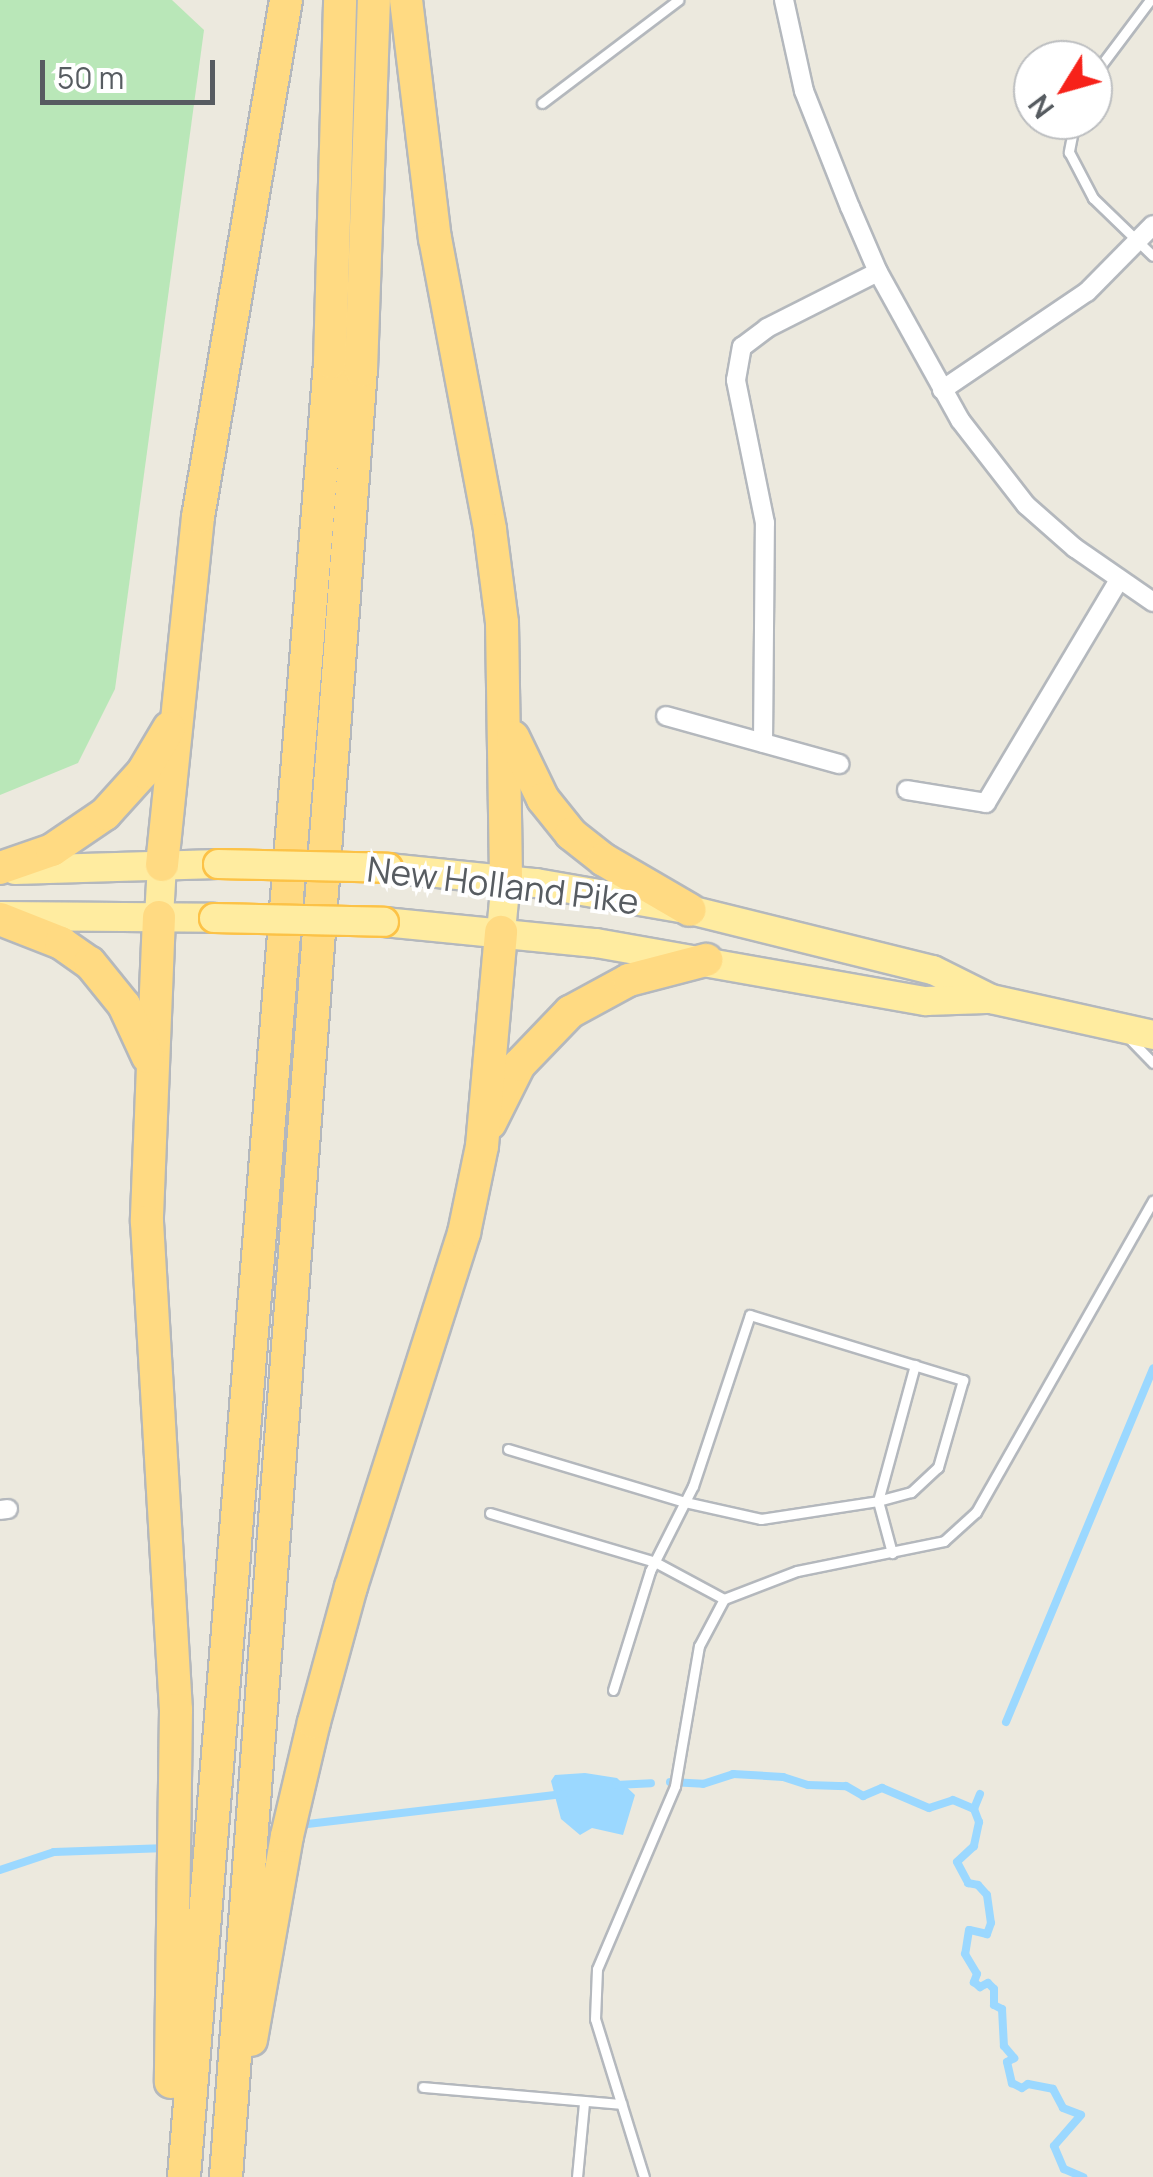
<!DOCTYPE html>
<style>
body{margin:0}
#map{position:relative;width:1153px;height:2177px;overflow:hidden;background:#ece9de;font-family:Manrope,sans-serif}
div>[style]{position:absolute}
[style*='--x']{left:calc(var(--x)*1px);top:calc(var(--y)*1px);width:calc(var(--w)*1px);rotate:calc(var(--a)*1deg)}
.green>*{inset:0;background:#b9e7b8}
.water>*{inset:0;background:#9bd8ff}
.stream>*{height:8px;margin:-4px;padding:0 4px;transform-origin:4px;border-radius:4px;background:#9bd8ff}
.roads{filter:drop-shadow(2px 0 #b4b8bd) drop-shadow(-2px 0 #b4b8bd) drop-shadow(0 2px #b4b8bd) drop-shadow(0 -2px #b4b8bd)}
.service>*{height:9px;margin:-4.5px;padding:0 4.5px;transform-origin:4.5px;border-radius:4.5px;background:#fff}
.minor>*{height:18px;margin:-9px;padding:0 9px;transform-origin:9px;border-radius:9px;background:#fff}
.primary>*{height:28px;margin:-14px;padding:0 14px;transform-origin:14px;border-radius:14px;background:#ffeca0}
.motorway>*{height:32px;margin:-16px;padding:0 16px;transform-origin:16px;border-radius:16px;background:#ffda82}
.bridges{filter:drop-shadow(2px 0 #fcc247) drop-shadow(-2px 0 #fcc247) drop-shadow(0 2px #fcc247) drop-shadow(0 -2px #fcc247)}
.primary-bridge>*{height:28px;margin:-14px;padding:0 14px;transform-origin:14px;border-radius:14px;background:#ffeca0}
span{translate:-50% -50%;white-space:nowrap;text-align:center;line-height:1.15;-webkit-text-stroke:8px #fff;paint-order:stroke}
.street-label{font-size:35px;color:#575c61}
.north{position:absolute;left:1013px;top:40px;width:100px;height:100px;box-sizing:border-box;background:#fff;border:2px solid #bcbec0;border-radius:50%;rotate:233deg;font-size:28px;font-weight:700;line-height:40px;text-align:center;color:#575c61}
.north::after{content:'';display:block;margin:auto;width:35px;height:45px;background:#f7221a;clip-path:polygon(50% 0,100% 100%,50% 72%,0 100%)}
.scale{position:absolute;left:40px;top:60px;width:175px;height:45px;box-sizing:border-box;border:5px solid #575c61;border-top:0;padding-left:12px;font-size:30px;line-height:35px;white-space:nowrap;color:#575c61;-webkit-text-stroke:8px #fff;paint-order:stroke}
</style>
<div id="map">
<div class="green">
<div style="clip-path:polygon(0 0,172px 0,204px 30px,115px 689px,78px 763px,0 795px)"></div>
</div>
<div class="water">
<div style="clip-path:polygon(585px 1773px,617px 1778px,635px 1795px,623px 1835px,592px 1828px,580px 1835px,561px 1819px,551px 1781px,555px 1775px)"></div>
</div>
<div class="stream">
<div style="--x:1006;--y:1722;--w:383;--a:-67.4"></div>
<div style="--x:670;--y:1782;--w:33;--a:3"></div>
<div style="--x:703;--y:1784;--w:32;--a:-18"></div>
<div style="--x:733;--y:1774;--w:50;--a:3.4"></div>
<div style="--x:783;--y:1777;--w:26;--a:18"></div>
<div style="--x:808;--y:1785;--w:38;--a:2"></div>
<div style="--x:846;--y:1786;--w:20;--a:30"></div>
<div style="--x:863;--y:1796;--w:21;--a:-23"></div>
<div style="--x:882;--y:1788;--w:51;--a:23.1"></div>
<div style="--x:929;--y:1808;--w:25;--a:-18"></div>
<div style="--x:953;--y:1800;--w:23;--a:23"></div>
<div style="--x:616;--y:1785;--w:35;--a:-3"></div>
<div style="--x:980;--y:1794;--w:16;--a:112"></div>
<div style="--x:974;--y:1809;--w:14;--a:69"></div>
<div style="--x:979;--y:1822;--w:25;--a:102"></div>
<div style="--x:974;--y:1846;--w:23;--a:137"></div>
<div style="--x:957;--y:1862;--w:24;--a:62"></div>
<div style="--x:968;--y:1883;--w:10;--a:11"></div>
<div style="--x:978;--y:1885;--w:13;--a:48"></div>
<div style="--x:987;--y:1895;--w:28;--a:82"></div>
<div style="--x:991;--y:1923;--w:12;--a:110"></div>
<div style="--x:987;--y:1934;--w:18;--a:-167"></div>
<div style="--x:969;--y:1930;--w:24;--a:99"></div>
<div style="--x:965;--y:1954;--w:23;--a:59"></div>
<div style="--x:977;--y:1974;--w:9;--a:111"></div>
<div style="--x:974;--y:1982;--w:8;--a:40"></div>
<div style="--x:980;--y:1987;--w:9;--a:-27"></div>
<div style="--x:988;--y:1983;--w:8;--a:45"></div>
<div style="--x:994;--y:1989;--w:16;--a:90"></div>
<div style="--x:994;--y:2005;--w:9;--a:27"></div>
<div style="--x:1002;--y:2009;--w:37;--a:87"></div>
<div style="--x:1004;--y:2046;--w:16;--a:50"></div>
<div style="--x:1014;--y:2058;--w:8;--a:150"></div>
<div style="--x:1007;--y:2062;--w:22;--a:77"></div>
<div style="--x:1012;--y:2083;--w:11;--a:27"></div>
<div style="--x:1022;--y:2088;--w:7;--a:-34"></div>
<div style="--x:1028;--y:2084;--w:25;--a:11"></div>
<div style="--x:1053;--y:2089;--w:21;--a:62"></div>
<div style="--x:1063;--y:2108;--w:19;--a:21"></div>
<div style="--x:1081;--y:2115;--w:41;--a:131.1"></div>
<div style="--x:1054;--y:2146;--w:25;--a:67"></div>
<div style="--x:1064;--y:2169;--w:21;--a:23"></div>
<div style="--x:299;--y:1825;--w:266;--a:-6.7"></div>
<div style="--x:0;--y:1870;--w:57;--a:-18.4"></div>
<div style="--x:54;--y:1852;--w:113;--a:-2"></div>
</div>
<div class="roads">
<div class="service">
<div style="--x:1093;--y:76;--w:95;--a:-53.1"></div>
<div style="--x:542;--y:103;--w:171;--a:-37.1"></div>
<div style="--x:1075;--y:120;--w:33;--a:101"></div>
<div style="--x:1069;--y:152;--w:52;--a:62.4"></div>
<div style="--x:1093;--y:198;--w:83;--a:44"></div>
<div style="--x:1128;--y:1037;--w:36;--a:46"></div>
<div style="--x:508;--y:1449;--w:185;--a:16.7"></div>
<div style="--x:685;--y:1502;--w:78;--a:12.6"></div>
<div style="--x:761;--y:1519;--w:118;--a:-8.7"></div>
<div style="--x:878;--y:1501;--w:141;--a:-74.8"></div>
<div style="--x:490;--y:1513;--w:172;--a:16.5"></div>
<div style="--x:655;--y:1562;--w:78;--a:28.2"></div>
<div style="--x:613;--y:1690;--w:125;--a:-72.7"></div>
<div style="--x:650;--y:1571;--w:95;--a:-63.2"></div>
<div style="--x:693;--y:1486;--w:180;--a:-71.6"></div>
<div style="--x:750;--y:1315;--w:223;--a:17"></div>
<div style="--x:963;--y:1380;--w:91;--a:106"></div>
<div style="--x:938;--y:1467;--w:37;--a:137"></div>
<div style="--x:911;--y:1492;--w:34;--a:165"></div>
<div style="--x:878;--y:1501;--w:54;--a:74.9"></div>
<div style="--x:423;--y:2087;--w:199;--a:4.9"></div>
<div style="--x:577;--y:2177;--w:74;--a:-84.6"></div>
<div style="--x:644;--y:2177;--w:165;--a:-107.2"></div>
<div style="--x:595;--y:2019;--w:50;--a:-87.7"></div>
<div style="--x:597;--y:1969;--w:199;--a:-66.9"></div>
<div style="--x:675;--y:1786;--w:142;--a:-80.3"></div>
<div style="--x:699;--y:1646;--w:53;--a:-62"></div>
<div style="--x:724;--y:1599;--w:78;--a:-21"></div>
<div style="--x:797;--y:1571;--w:150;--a:-11.5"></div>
<div style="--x:944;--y:1541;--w:43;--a:-42.2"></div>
<div style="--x:976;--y:1512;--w:358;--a:-60.4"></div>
</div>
<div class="minor">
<div style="--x:784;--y:0;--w:93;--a:77.6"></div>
<div style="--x:804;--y:91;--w:125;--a:68.4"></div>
<div style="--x:850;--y:207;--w:71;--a:66.7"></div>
<div style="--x:878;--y:272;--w:169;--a:61"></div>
<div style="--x:960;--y:420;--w:108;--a:52.2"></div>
<div style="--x:1026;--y:505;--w:65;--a:41.3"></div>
<div style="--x:1075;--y:548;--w:95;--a:34.7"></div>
<div style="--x:942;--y:390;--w:175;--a:-34.1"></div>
<div style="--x:1087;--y:292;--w:94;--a:-45.4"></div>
<div style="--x:666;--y:716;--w:180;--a:15.5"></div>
<div style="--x:763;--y:743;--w:220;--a:-89.5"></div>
<div style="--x:765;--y:523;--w:146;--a:-101.5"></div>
<div style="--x:736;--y:380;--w:34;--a:-80"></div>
<div style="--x:742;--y:347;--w:31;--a:-37"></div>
<div style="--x:767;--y:328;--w:124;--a:-26.8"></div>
<div style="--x:907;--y:790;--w:80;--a:9.3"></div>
<div style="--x:986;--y:803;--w:260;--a:-59.2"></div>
<div style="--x:0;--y:1510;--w:8;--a:-7"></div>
</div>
<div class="primary">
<div style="--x:388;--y:868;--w:149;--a:5.8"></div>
<div style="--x:536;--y:883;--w:156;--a:9.9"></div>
<div style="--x:690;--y:910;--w:250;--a:13.9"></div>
<div style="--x:933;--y:970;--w:65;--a:26.6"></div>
<div style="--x:991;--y:999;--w:166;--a:12.5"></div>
<div style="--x:15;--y:870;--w:203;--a:-1.7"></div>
<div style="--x:1;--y:916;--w:213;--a:0.5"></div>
<div style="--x:159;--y:917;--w:52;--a:-86.7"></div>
<div style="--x:384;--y:922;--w:213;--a:5.7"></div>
<div style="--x:596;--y:943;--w:335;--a:10"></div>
<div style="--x:926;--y:1001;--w:60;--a:-1.9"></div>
<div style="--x:501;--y:932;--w:53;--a:-84.6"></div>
</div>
<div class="motorway">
<div style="--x:406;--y:0;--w:240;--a:83.1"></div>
<div style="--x:435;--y:238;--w:297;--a:79.3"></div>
<div style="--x:490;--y:530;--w:94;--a:82.6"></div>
<div style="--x:502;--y:623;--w:256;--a:89.1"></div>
<div style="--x:513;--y:737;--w:69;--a:64.2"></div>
<div style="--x:543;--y:799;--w:45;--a:51.3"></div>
<div style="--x:571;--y:834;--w:42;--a:38.2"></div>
<div style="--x:604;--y:860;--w:99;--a:30.2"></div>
<div style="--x:162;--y:865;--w:350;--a:-84.1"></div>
<div style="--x:198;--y:517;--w:524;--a:-80.34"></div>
<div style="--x:0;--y:868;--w:55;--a:-19.1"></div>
<div style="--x:52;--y:850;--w:64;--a:-34.2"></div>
<div style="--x:105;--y:814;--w:57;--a:-47.9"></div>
<div style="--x:143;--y:772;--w:51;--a:-59.4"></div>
<div style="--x:159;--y:917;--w:305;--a:92.3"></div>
<div style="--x:147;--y:1222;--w:489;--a:86.6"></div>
<div style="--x:176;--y:1710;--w:372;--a:90.8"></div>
<div style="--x:0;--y:919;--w:66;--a:21.5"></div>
<div style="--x:61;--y:943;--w:35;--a:35"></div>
<div style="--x:90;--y:963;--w:54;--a:51"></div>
<div style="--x:124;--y:1005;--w:57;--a:65.2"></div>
<div style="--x:490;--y:1123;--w:65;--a:-63.4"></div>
<div style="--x:519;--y:1065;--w:74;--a:-46.1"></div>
<div style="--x:570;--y:1012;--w:67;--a:-28.5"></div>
<div style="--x:629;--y:980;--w:80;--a:-14.6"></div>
<div style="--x:251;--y:2040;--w:207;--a:-80"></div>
<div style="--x:287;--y:1836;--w:117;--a:-76.7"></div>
<div style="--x:314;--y:1722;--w:140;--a:-74.7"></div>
<div style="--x:351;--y:1587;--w:372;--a:-72.3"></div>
<div style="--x:464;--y:1233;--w:89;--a:-78.3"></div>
<div style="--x:482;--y:1146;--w:215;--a:-84.9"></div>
<div style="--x:184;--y:2177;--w:1821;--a:-85.4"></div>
<div style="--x:330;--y:362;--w:362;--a:-88.4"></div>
<div style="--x:226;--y:2177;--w:1812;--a:-85.73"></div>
<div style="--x:361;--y:370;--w:370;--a:-88"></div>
</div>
</div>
<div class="bridges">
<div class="primary-bridge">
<div style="--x:218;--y:864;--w:170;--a:1.3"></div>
<div style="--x:214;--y:918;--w:170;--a:1.3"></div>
</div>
</div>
<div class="street-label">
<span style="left:503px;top:885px;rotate:7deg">New Holland Pike</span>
</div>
<div class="north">N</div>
<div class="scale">50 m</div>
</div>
